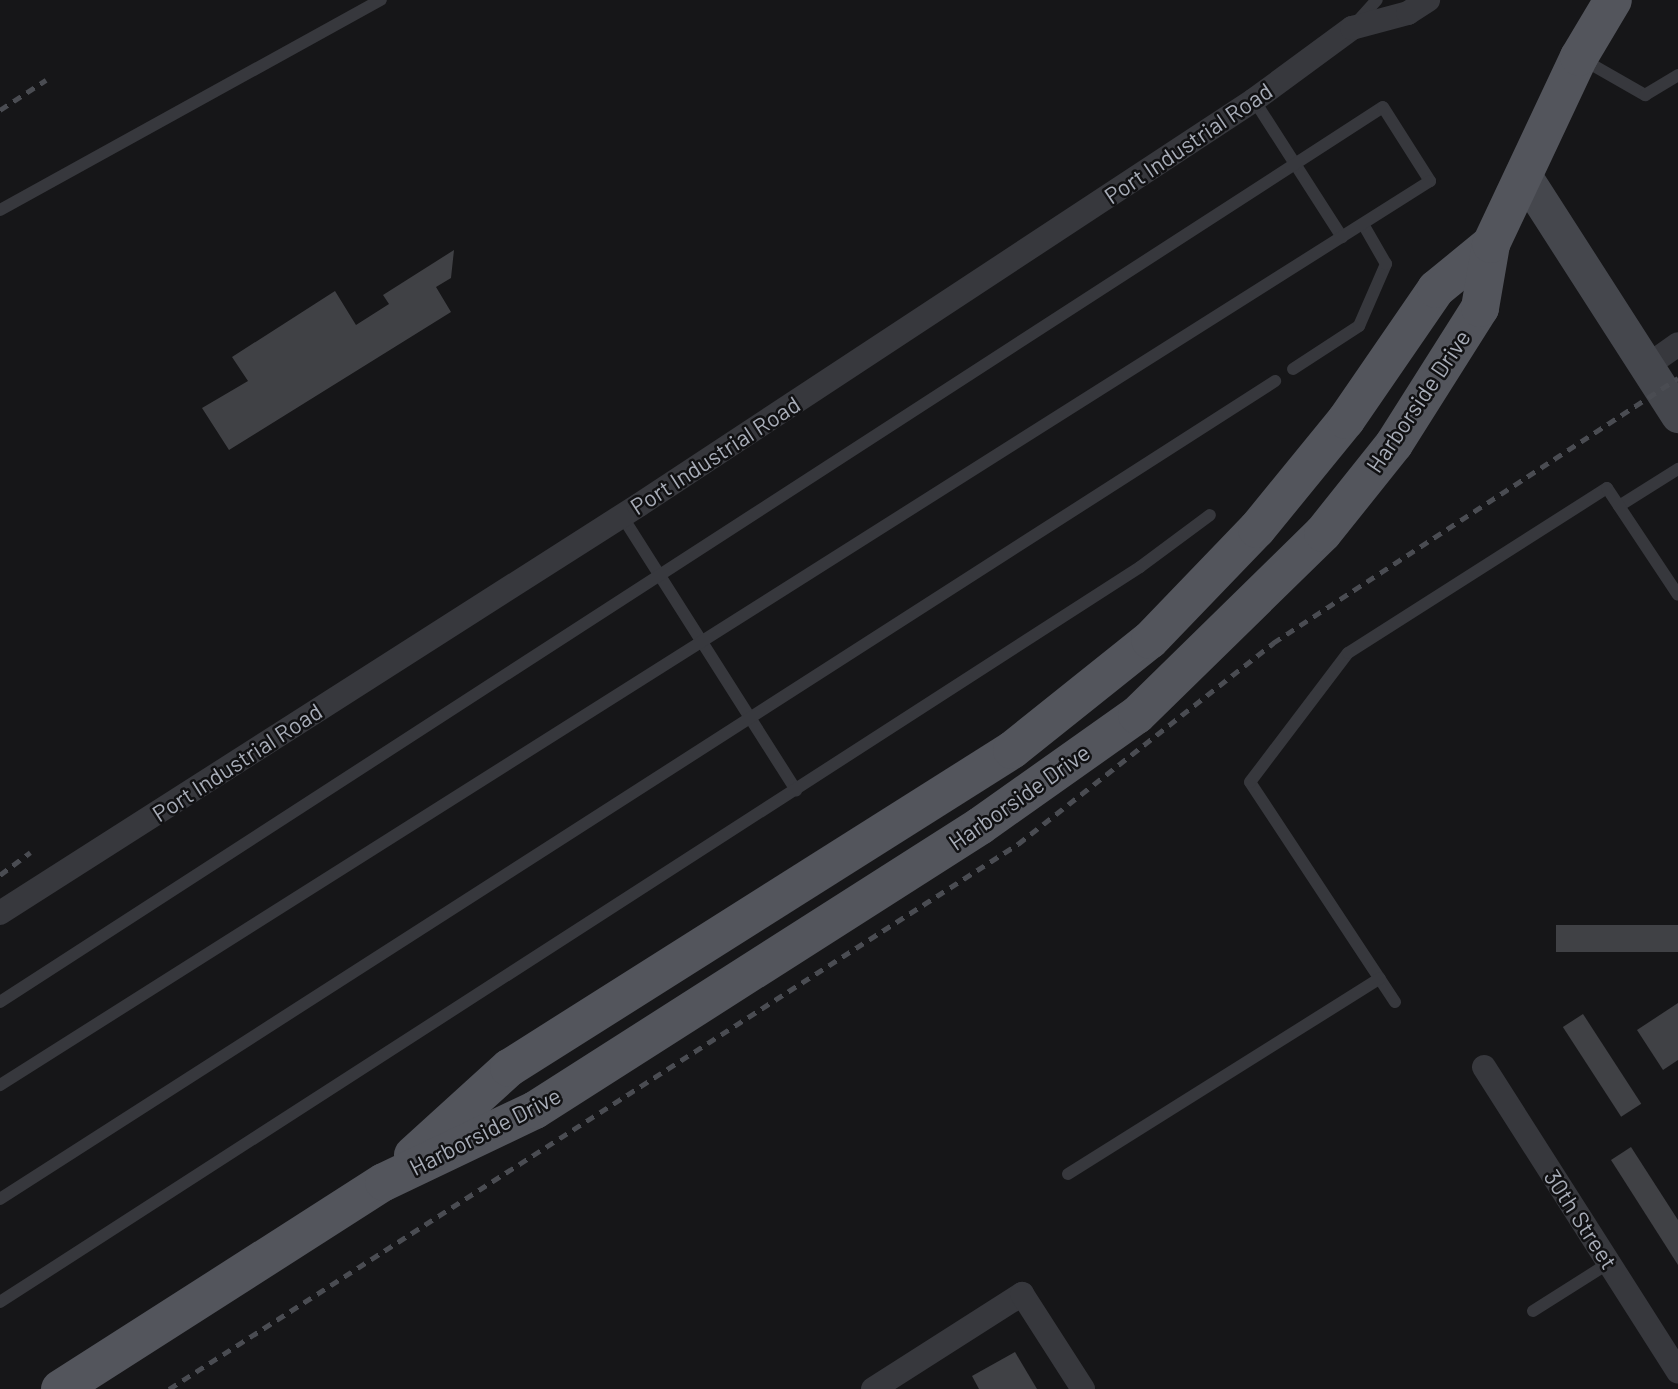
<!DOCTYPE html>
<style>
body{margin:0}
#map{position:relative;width:1678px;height:1389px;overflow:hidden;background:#161618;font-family:Barlow,sans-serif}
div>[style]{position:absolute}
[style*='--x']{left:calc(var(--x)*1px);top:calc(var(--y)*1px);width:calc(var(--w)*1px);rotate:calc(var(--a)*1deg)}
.building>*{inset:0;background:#404145;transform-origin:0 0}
.service>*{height:12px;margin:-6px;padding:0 6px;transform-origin:6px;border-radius:6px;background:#37383d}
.minor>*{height:24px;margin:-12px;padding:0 12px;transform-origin:12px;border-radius:12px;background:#37383d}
.secondary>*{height:35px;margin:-17.5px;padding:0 17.5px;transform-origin:17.5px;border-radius:17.5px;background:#45474d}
.primary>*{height:38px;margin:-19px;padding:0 19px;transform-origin:19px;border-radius:19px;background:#53555c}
.rail>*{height:5px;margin-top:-2.5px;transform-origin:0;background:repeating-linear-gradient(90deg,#4a4c52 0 9px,transparent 0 16px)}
span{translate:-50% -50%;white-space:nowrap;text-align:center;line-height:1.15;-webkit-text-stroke:5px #111113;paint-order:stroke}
.street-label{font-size:23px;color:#a8adb8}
</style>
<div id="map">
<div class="building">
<div style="clip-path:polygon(454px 250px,451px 278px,436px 287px,451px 312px,229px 450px,202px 408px,248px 381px,232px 357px,335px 291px,356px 325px,389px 304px,383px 295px)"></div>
<div style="left:1678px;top:925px;width:27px;height:122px;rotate:90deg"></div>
<div style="clip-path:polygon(1678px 1003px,1678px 1060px,1663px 1070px,1637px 1030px)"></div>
<div style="left:1583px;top:1014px;width:107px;height:24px;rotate:57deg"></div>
<div style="clip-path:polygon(1631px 1147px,1678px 1220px,1678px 1265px,1611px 1160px)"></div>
<div style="clip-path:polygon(1015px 1352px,1037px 1389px,979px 1389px,972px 1376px)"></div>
</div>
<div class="service">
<div style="--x:1356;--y:23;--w:31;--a:-48"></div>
<div style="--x:1582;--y:59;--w:73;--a:29.7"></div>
<div style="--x:1645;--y:95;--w:39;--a:-31"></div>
<div style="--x:1254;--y:100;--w:163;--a:57.3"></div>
<div style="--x:0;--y:210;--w:435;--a:-28.9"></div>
<div style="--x:1293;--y:369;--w:79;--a:-33.1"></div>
<div style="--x:1359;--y:326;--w:68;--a:-66.5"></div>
<div style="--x:1386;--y:264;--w:46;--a:-119.9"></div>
<div style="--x:1619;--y:506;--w:70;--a:-32.1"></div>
<div style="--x:622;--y:516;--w:325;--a:57.6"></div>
<div style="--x:0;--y:1002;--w:1647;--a:-32.91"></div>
<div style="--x:1383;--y:107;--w:88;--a:57.6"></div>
<div style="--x:1430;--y:181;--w:1692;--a:147.7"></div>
<div style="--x:1395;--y:1002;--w:263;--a:-123.4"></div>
<div style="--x:1250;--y:782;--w:162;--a:-52.8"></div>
<div style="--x:1348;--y:653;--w:307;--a:-32.5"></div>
<div style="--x:1607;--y:488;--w:128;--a:56.4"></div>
<div style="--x:1068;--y:1174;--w:368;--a:-32.1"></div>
<div style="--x:0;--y:1199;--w:1515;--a:-32.68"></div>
<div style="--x:0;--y:1302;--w:1356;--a:-32.81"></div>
<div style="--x:1140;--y:567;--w:87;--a:-36.6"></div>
<div style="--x:1533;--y:1311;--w:90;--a:-32.3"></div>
</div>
<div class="minor">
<div style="--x:1647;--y:366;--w:38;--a:-35"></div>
<div style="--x:0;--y:913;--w:758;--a:-32.56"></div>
<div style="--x:639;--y:505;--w:736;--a:-33.37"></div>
<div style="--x:1254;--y:100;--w:122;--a:-36.3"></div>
<div style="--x:1352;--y:28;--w:58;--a:-15"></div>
<div style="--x:1408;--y:13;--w:24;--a:-33"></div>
<div style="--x:1484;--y:1067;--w:361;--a:57.5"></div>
<div style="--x:873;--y:1389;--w:177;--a:-32.5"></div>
<div style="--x:1022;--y:1294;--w:113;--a:57.3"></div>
</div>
<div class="secondary">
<div style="--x:1525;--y:177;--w:283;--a:57.3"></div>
</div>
<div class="primary">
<div style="--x:413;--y:1155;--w:130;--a:-42.2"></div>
<div style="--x:509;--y:1068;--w:595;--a:-32.3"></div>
<div style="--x:1012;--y:750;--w:176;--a:-38.6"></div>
<div style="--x:1150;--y:640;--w:154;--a:-46.1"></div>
<div style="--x:1257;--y:529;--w:141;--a:-50.8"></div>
<div style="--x:1346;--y:420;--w:159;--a:-55.5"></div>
<div style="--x:1436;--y:289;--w:71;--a:-39.3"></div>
<div style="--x:60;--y:1389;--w:384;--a:-32.6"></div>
<div style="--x:384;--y:1182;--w:167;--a:-25.5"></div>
<div style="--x:535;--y:1110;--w:528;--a:-32.55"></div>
<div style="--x:980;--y:826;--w:192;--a:-35.3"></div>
<div style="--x:1137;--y:715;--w:260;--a:-44.4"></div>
<div style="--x:1323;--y:533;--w:114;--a:-51.4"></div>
<div style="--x:1394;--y:444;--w:161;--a:-57.7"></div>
<div style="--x:1480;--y:308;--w:65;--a:-80.2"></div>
<div style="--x:1491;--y:244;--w:207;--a:-64.8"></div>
<div style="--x:1579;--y:57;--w:66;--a:-59.2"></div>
</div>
<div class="rail">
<div style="--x:0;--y:110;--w:55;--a:-33.1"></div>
<div style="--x:0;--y:875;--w:38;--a:-37"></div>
<div style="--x:169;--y:1389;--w:1009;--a:-32.7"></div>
<div style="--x:1018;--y:844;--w:325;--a:-38.2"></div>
<div style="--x:1273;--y:643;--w:484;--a:-33.2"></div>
</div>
<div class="street-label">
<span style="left:1188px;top:143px;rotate:-34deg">Port Industrial Road</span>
<span style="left:1418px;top:401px;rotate:-56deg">Harborside Drive</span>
<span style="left:715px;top:455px;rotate:-33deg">Port Industrial Road</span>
<span style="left:237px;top:762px;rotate:-33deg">Port Industrial Road</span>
<span style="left:1019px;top:797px;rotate:-35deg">Harborside Drive</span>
<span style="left:485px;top:1131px;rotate:-27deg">Harborside Drive</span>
<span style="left:1581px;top:1219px;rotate:57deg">30th Street</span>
</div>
</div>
